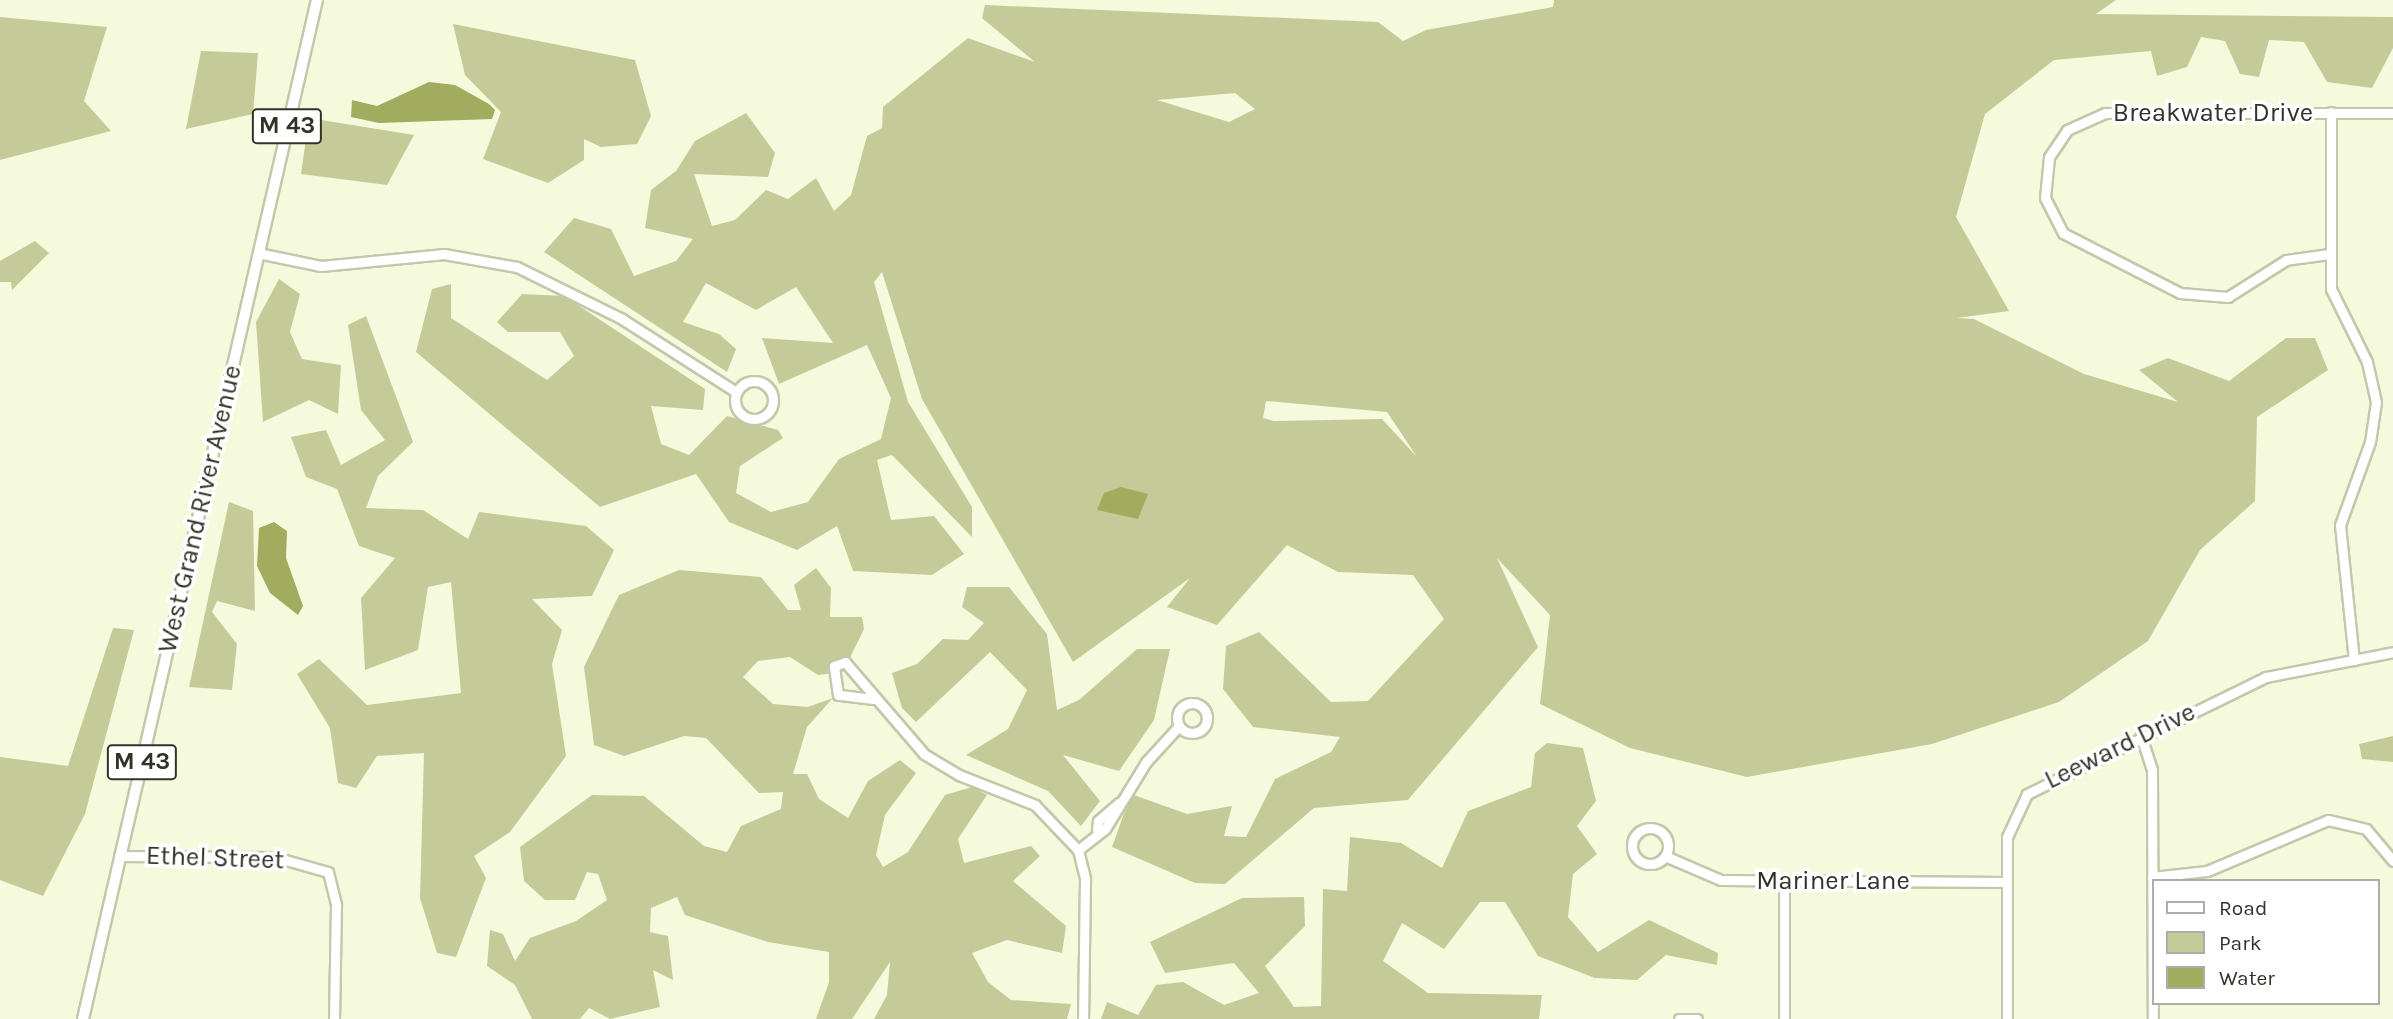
<!DOCTYPE html>
<style>
body{margin:0}
#map{position:relative;width:2393px;height:1019px;overflow:hidden;background:#f5fadd;font-family:Karla,sans-serif}
div>[style]{position:absolute}
[style*='--x']{left:calc(var(--x)*1px);top:calc(var(--y)*1px);width:calc(var(--w)*1px);rotate:calc(var(--a)*1deg)}
.green>*{inset:0;background:#c4cb98}
.water>*{inset:0;background:#a2ac5e}
.roads{filter:drop-shadow(2px 0 #c3c8ac) drop-shadow(-2px 0 #c3c8ac) drop-shadow(0 2px #c3c8ac) drop-shadow(0 -2px #c3c8ac)}
.minor>*{height:9px;margin:-4.5px;padding:0 4.5px;transform-origin:4.5px;border-radius:4.5px;background:#fff}
.minor>.ring{margin:-4.5px;padding:0;box-sizing:content-box;background:none;border:9px solid #fff;border-radius:50%}
.major>*{height:10px;margin:-5px;padding:0 5px;transform-origin:5px;border-radius:5px;background:#fff}
span{translate:-50% -50%;white-space:nowrap;text-align:center;line-height:1.15;-webkit-text-stroke:7px #fff;paint-order:stroke}
.shield-label span{padding:2px 5px;background:#fff;border:2px solid;border-radius:5px;-webkit-text-stroke-width:0}
.shield-label{font-size:24px;color:#313328;font-weight:700}
.street-label{font-size:26px;color:#313328}
.legend{position:absolute;left:2152px;top:879px;width:228px;height:126px;box-sizing:border-box;background:#fff;border:2px solid #adada9;margin:0;padding:9px 12px;list-style:none;font-size:21px;color:#313328}
.legend li{display:flex;align-items:center;gap:14px;height:35px}
.legend b{width:35px;border:2px solid #adada9}
</style>
<div id="map">
<div class="green">
<div style="clip-path:polygon(evenodd,1554px 0,2116px 0,2096px 14px,2393px 17px,2393px 48px,2372px 88px,2327px 82px,2304px 42px,2269px 40px,2259px 77px,2240px 74px,2225px 41px,2201px 37px,2187px 67px,2157px 76px,2151px 51px,2054px 60px,1985px 114px,1956px 217px,2009px 311px,1957px 318px,1974px 319px,2084px 374px,2178px 402px,2139px 370px,2168px 358px,2229px 381px,2286px 338px,2315px 338px,2328px 370px,2257px 417px,2255px 501px,2200px 550px,2148px 641px,2059px 702px,1932px 744px,1747px 777px,1630px 748px,1540px 704px,1550px 615px,1497px 558px,1538px 647px,1408px 800px,1314px 808px,1225px 884px,1195px 883px,1112px 847px,1131px 794px,1187px 814px,1232px 806px,1224px 836px,1246px 837px,1275px 779px,1331px 752px,1340px 737px,1253px 727px,1223px 689px,1226px 646px,1259px 632px,1331px 702px,1368px 701px,1444px 619px,1413px 575px,1338px 572px,1287px 545px,1217px 625px,1167px 607px,1190px 578px,1073px 662px,922px 399px,882px 272px,874px 282px,908px 402px,972px 507px,972px 537px,892px 455px,877px 460px,891px 520px,934px 516px,964px 554px,932px 575px,853px 571px,837px 526px,797px 550px,729px 522px,696px 474px,600px 507px,416px 352px,432px 289px,451px 284px,451px 318px,547px 380px,574px 356px,560px 332px,508px 332px,497px 322px,522px 294px,564px 296px,705px 389px,703px 410px,651px 406px,661px 444px,689px 455px,727px 416px,778px 430px,783px 438px,740px 466px,736px 493px,771px 512px,808px 502px,839px 459px,881px 439px,891px 398px,867px 345px,779px 384px,762px 338px,833px 343px,796px 287px,756px 310px,706px 283px,683px 322px,719px 334px,736px 349px,727px 372px,544px 252px,574px 218px,611px 229px,634px 276px,676px 261px,693px 239px,645px 228px,651px 190px,676px 171px,695px 141px,746px 113px,775px 153px,768px 177px,694px 174px,712px 226px,735px 220px,766px 190px,788px 199px,816px 178px,834px 211px,851px 195px,867px 136px,882px 128px,883px 107px,968px 38px,1035px 62px,982px 18px,985px 5px,1378px 22px,1403px 41px,1426px 30px,1553px 7px,1554px 0,1235px 93px,1255px 109px,1229px 122px,1157px 100px,1235px 93px,1554px 0,1266px 401px,1387px 412px,1417px 457px,1382px 419px,1274px 421px,1263px 418px,1266px 401px)"></div>
<div style="clip-path:polygon(0 17px,107px 27px,84px 101px,111px 131px,0 160px)"></div>
<div style="clip-path:polygon(453px 24px,635px 60px,651px 116px,637px 144px,601px 147px,584px 139px,584px 160px,548px 183px,483px 159px,501px 112px,465px 75px)"></div>
<div style="clip-path:polygon(201px 51px,258px 53px,253px 114px,186px 129px)"></div>
<div style="clip-path:polygon(309px 118px,414px 135px,387px 185px,301px 174px)"></div>
<div style="clip-path:polygon(35px 241px,49px 253px,12px 290px,11px 282px,0 282px,0 261px)"></div>
<div style="clip-path:polygon(279px 279px,300px 294px,290px 332px,302px 359px,341px 365px,338px 414px,309px 400px,263px 422px,256px 322px)"></div>
<div style="clip-path:polygon(366px 316px,413px 442px,378px 476px,366px 508px,423px 510px,468px 539px,479px 512px,586px 526px,614px 550px,592px 596px,532px 599px,562px 630px,552px 664px,566px 756px,510px 832px,474px 856px,486px 878px,456px 957px,437px 953px,420px 898px,424px 753px,377px 756px,356px 788px,338px 783px,330px 728px,297px 674px,319px 659px,367px 705px,461px 693px,451px 582px,428px 587px,418px 650px,365px 670px,361px 598px,395px 558px,359px 546px,337px 489px,306px 477px,291px 437px,326px 430px,341px 465px,385px 440px,361px 410px,348px 325px)"></div>
<div style="clip-path:polygon(229px 502px,253px 511px,255px 611px,217px 601px,212px 612px,237px 644px,232px 690px,189px 687px)"></div>
<div style="clip-path:polygon(816px 568px,831px 588px,830px 617px,862px 617px,864px 629px,843px 672px,818px 675px,790px 657px,758px 661px,743px 677px,773px 704px,808px 707px,833px 698px,807px 727px,793px 774px,807px 774px,819px 799px,848px 818px,868px 781px,900px 760px,916px 773px,885px 815px,876px 855px,883px 867px,908px 852px,945px 795px,972px 787px,987px 795px,958px 839px,964px 863px,1031px 846px,1040px 856px,1013px 881px,1066px 926px,1062px 953px,1007px 940px,972px 953px,988px 982px,1011px 1000px,1071px 1004px,1067px 1019px,874px 1019px,887px 995px,890px 962px,852px 1019px,816px 1019px,829px 982px,829px 952px,768px 942px,685px 915px,677px 897px,651px 908px,650px 932px,668px 936px,673px 980px,653px 970px,660px 1007px,610px 1019px,589px 1008px,580px 1019px,532px 1019px,515px 985px,487px 966px,490px 930px,503px 934px,515px 961px,530px 938px,576px 921px,607px 900px,598px 874px,587px 872px,575px 900px,545px 900px,524px 881px,520px 847px,592px 795px,644px 796px,704px 846px,727px 852px,741px 826px,781px 809px,783px 792px,759px 793px,706px 738px,684px 736px,624px 756px,594px 745px,584px 667px,619px 595px,679px 570px,761px 577px,788px 610px,801px 610px,794px 585px)"></div>
<div style="clip-path:polygon(967px 587px,1009px 587px,1047px 634px,1057px 710px,1079px 700px,1137px 649px,1170px 649px,1154px 720px,1119px 771px,1063px 755px,1100px 801px,1081px 826px,1048px 791px,966px 755px,1008px 729px,1027px 690px,990px 652px,916px 722px,902px 708px,892px 673px,917px 664px,943px 639px,968px 640px,984px 623px,962px 607px)"></div>
<div style="clip-path:polygon(113px 628px,134px 630px,85px 814px,43px 896px,0 880px,0 757px,68px 766px)"></div>
<div style="clip-path:polygon(2393px 736px,2393px 762px,2362px 759px,2359px 744px)"></div>
<div style="clip-path:polygon(1547px 743px,1583px 748px,1596px 801px,1577px 826px,1597px 854px,1573px 874px,1568px 917px,1598px 952px,1649px 920px,1718px 953px,1717px 965px,1666px 955px,1637px 980px,1595px 978px,1538px 956px,1505px 902px,1480px 902px,1444px 949px,1402px 923px,1383px 961px,1428px 993px,1542px 995px,1539px 1019px,1101px 1019px,1107px 1002px,1138px 1015px,1156px 985px,1183px 982px,1224px 1005px,1259px 993px,1234px 963px,1165px 973px,1150px 942px,1242px 898px,1304px 897px,1305px 926px,1265px 966px,1294px 1007px,1321px 1006px,1323px 889px,1347px 891px,1350px 837px,1401px 843px,1442px 868px,1468px 811px,1531px 787px,1535px 753px)"></div>
</div>
<div class="water">
<div style="clip-path:polygon(429px 82px,455px 85px,489px 104px,495px 110px,492px 119px,379px 123px,351px 117px,352px 100px,377px 106px)"></div>
<div style="clip-path:polygon(1121px 487px,1148px 494px,1138px 519px,1097px 510px,1104px 493px)"></div>
<div style="clip-path:polygon(274px 522px,287px 531px,286px 558px,303px 606px,298px 615px,270px 593px,257px 566px,259px 528px)"></div>
</div>
<div class="roads">
<div class="minor">
<div style="--x:2331;--y:112;--w:177;--a:90"></div>
<div style="--x:2331;--y:289;--w:81;--a:63.7"></div>
<div style="--x:2367;--y:362;--w:41;--a:77.3"></div>
<div style="--x:2376;--y:402;--w:40;--a:98.5"></div>
<div style="--x:2370;--y:442;--w:88;--a:109.9"></div>
<div style="--x:2340;--y:525;--w:136;--a:84.1"></div>
<div style="--x:258;--y:253;--w:64;--a:11.7"></div>
<div style="--x:321;--y:266;--w:124;--a:-5.6"></div>
<div style="--x:444;--y:254;--w:74;--a:10.1"></div>
<div style="--x:517;--y:267;--w:117;--a:26.3"></div>
<div style="--x:622;--y:319;--w:135;--a:32.6"></div>
<div style="--x:2329;--y:254;--w:43;--a:172.1"></div>
<div style="--x:2286;--y:260;--w:69;--a:147.5"></div>
<div style="--x:2228;--y:297;--w:48;--a:-175.2"></div>
<div style="--x:2180;--y:293;--w:131;--a:-152.9"></div>
<div style="--x:2063;--y:233;--w:39;--a:-117"></div>
<div style="--x:2045;--y:198;--w:41;--a:-84.4"></div>
<div style="--x:2049;--y:157;--w:32;--a:-56"></div>
<div style="--x:2067;--y:130;--w:42;--a:-24.1"></div>
<div style="--x:2105;--y:113;--w:288;--a:0"></div>
<div class="ring" style="left:735px;top:381px;width:29px;height:29px"></div>
<div style="--x:873;--y:699;--w:35;--a:-173"></div>
<div style="--x:838;--y:695;--w:29;--a:-98"></div>
<div style="--x:834;--y:666;--w:12;--a:-20"></div>
<div style="--x:845;--y:662;--w:121;--a:49.3"></div>
<div style="--x:924;--y:754;--w:41;--a:31"></div>
<div style="--x:959;--y:775;--w:82;--a:21.5"></div>
<div style="--x:1035;--y:805;--w:62;--a:46.3"></div>
<div style="--x:1078;--y:850;--w:30;--a:76"></div>
<div style="--x:1085;--y:879;--w:140;--a:90.8"></div>
<div class="ring" style="left:1177px;top:703px;width:21px;height:21px"></div>
<div style="--x:2141;--y:736;--w:36;--a:72"></div>
<div style="--x:2152;--y:770;--w:249;--a:89.8"></div>
<div class="ring" style="left:1632px;top:828px;width:27px;height:27px"></div>
<div style="--x:1097;--y:830;--w:9;--a:-84"></div>
<div style="--x:1098;--y:821;--w:28;--a:-41"></div>
<div style="--x:1078;--y:850;--w:34;--a:-38"></div>
<div style="--x:1105;--y:829;--w:79;--a:-58.5"></div>
<div style="--x:1146;--y:762;--w:49;--a:-47.5"></div>
<div style="--x:119;--y:856;--w:156;--a:0.4"></div>
<div style="--x:275;--y:857;--w:55;--a:15.8"></div>
<div style="--x:328;--y:872;--w:34;--a:76"></div>
<div style="--x:336;--y:905;--w:114;--a:91"></div>
<div style="--x:1665;--y:856;--w:61;--a:23.2"></div>
<div style="--x:1721;--y:880;--w:285;--a:0.4"></div>
<div style="--x:2152;--y:877;--w:55;--a:-6.2"></div>
<div style="--x:2207;--y:871;--w:131;--a:-22.9"></div>
<div style="--x:2328;--y:820;--w:39;--a:13"></div>
<div style="--x:2366;--y:829;--w:42;--a:49.8"></div>
<div style="--x:1784;--y:881;--w:138;--a:90"></div>
<div style="--x:1679;--y:1019;--w:18;--a:0"></div>
<div style="--x:2007;--y:1019;--w:182;--a:-90"></div>
<div style="--x:2007;--y:837;--w:47;--a:-65.1"></div>
<div style="--x:2027;--y:794;--w:266;--a:-26.1"></div>
<div style="--x:2266;--y:677;--w:129;--a:-11.1"></div>
</div>
<div class="major">
<div style="--x:83;--y:1019;--w:1046;--a:-77.07"></div>
</div>
</div>
<div class="shield-label">
<span style="left:287px;top:126px">M 43</span>
<span style="left:142px;top:762px">M 43</span>
</div>
<div class="street-label">
<span style="left:2213px;top:113px">Breakwater Drive</span>
<span style="left:200px;top:509px;rotate:-77deg">West Grand River Avenue</span>
<span style="left:2120px;top:746px;rotate:-26deg">Leeward Drive</span>
<span style="left:215px;top:858px;rotate:2deg">Ethel Street</span>
<span style="left:1833px;top:881px">Mariner Lane</span>
</div>
<ul class="legend">
<li><b style="height:9px;background:#fff"></b>Road</li>
<li><b style="height:19px;background:#c4cb98"></b>Park</li>
<li><b style="height:19px;background:#a2ac5e"></b>Water</li>
</ul>
</div>
